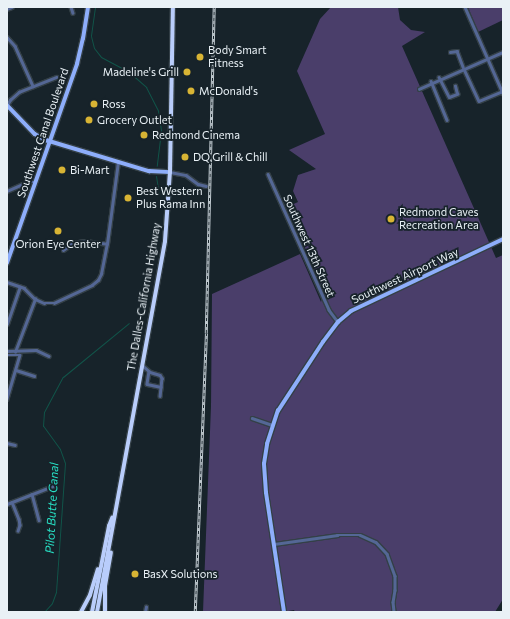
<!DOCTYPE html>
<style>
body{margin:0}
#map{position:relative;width:510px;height:619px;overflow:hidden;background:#17232a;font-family:Commissioner,sans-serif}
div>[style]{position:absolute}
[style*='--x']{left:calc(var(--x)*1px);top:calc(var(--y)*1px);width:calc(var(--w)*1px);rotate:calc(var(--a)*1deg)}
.green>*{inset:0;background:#4a3e6a}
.stream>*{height:1px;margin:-0.5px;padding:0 0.5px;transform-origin:0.5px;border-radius:0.5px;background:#115449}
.roads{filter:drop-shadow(1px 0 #344047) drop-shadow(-1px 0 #344047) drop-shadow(0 1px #344047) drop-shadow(0 -1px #344047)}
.minor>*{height:2.5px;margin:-1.25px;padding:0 1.25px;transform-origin:1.25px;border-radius:1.25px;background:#546795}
.major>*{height:3.5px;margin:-1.75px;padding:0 1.75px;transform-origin:1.75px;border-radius:1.75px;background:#8eaefb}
.highway>*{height:4px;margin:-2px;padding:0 2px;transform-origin:2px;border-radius:2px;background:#b9cdfb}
.rail>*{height:2.5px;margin-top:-1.25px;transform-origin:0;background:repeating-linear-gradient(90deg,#17232a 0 3px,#c0c9cf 0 6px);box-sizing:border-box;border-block:1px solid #c0c9cf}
.dots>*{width:11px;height:11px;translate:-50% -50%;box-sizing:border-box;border:2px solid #17232a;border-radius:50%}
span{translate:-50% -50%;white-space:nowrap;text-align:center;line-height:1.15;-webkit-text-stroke:3.5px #17232a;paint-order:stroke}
.poi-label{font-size:11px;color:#e9f1f6}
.left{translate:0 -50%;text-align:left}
.right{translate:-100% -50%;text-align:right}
.street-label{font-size:11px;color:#e9f1f6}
.water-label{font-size:12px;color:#27dec3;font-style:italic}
.frame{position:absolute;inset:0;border:8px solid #e9f1f6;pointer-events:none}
</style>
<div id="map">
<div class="green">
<div style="clip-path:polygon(331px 7px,398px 7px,400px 20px,411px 30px,425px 32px,402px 46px,496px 258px,503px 255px,503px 599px,495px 612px,295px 612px,294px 610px,283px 612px,203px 612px,211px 406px,212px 294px,300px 254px,321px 302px,324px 291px,287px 207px,298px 202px,293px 191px,298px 175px,316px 169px,289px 150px,325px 134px,297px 71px,320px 19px)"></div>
<div style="clip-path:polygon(468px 7px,503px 7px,503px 20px,478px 32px)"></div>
</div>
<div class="stream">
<div style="--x:95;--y:7;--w:29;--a:98"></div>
<div style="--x:91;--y:36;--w:12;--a:76"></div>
<div style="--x:94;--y:48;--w:11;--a:52"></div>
<div style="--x:101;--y:57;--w:32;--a:28"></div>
<div style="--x:129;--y:72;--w:23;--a:41"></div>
<div style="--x:146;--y:87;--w:27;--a:63"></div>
<div style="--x:158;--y:111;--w:20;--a:81"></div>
<div style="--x:161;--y:131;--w:35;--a:97"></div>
<div style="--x:156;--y:176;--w:18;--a:81"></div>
<div style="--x:44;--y:612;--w:12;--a:-48"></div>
<div style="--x:52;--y:603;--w:12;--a:-70"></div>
<div style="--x:56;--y:592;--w:129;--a:-86"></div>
<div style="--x:65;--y:463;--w:15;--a:-110"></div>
<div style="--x:60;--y:449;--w:29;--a:-126"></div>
<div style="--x:43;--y:426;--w:14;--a:-86"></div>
<div style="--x:44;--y:412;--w:40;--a:-62"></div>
<div style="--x:63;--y:377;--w:85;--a:-39.3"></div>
</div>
<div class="roads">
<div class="minor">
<div style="--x:71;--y:7;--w:6;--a:72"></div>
<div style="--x:465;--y:7;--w:94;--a:66.2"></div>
<div style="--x:7;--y:9;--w:5;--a:-22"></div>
<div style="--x:7;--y:37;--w:12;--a:48"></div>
<div style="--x:15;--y:46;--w:44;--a:65.8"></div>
<div style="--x:450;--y:52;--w:7;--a:-8"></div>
<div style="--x:457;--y:51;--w:17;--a:69"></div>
<div style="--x:464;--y:69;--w:35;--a:65"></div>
<div style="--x:479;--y:101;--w:25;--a:-23"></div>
<div style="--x:439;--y:77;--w:22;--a:63"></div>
<div style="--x:449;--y:97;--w:9;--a:-21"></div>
<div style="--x:457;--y:94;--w:8;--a:-104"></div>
<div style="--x:431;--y:81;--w:42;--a:67.7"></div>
<div style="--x:419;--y:89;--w:92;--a:-23.8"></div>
<div style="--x:7;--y:105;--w:6;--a:-59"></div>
<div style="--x:10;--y:100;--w:12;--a:-42"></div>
<div style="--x:19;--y:92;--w:40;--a:-22"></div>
<div style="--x:170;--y:172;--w:16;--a:11"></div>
<div style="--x:186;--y:175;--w:15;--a:37"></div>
<div style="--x:198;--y:184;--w:8;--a:14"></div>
<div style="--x:268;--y:174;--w:149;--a:65.8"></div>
<div style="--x:329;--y:310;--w:15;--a:53"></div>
<div style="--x:7;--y:191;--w:22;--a:-24"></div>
<div style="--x:27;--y:182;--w:8;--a:0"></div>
<div style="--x:63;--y:250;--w:12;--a:-35"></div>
<div style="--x:73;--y:243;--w:11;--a:-10"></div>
<div style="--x:84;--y:241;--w:23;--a:7"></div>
<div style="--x:7;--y:282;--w:18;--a:19"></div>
<div style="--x:24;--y:288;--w:16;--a:45"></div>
<div style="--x:35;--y:299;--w:10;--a:24"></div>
<div style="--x:44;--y:303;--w:10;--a:0"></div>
<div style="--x:54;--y:303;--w:42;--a:-25.3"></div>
<div style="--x:92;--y:285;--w:8;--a:-40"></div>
<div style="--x:98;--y:280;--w:7;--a:-63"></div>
<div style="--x:101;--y:274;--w:31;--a:-79"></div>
<div style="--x:107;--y:244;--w:83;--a:-82.4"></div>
<div style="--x:7;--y:324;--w:39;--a:-71"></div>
<div style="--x:7;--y:351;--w:29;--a:-2"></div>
<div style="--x:36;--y:350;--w:14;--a:25"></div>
<div style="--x:15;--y:352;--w:57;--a:-69.3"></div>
<div style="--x:7;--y:355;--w:13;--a:0"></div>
<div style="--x:20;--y:355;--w:46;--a:106.5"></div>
<div style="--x:142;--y:365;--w:9;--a:41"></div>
<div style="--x:149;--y:371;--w:13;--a:99"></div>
<div style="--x:147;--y:384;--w:14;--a:12"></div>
<div style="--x:16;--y:370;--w:19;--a:18"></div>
<div style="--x:150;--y:372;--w:10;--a:17"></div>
<div style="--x:160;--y:375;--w:4;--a:56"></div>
<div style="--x:162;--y:378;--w:18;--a:96"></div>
<div style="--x:252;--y:418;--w:21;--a:19"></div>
<div style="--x:7;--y:443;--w:8;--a:14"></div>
<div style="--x:32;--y:494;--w:27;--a:75"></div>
<div style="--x:12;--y:502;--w:18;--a:68"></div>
<div style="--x:19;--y:519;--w:6;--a:81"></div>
<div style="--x:20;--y:525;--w:6;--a:108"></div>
<div style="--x:7;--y:504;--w:49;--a:-21.4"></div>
<div style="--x:274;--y:544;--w:64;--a:-8.1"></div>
<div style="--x:337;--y:535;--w:23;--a:0"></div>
<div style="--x:360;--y:535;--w:17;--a:24"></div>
<div style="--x:376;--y:542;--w:16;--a:47"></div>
<div style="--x:387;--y:554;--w:23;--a:70"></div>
<div style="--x:395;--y:576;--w:14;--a:90"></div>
<div style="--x:395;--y:590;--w:12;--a:99"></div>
<div style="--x:393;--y:602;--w:10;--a:84"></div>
<div style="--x:145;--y:612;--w:5;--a:-79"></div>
</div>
<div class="major">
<div style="--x:7;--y:105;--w:40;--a:46"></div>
<div style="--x:35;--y:134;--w:13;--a:29"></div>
<div style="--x:46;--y:140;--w:108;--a:16.8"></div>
<div style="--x:149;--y:171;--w:21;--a:3"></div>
<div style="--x:7;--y:263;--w:211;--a:-70.6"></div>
<div style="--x:77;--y:64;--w:26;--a:-77"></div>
<div style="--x:83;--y:39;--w:32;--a:-81"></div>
<div style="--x:284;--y:612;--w:120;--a:-98.6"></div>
<div style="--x:266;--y:493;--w:29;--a:-94"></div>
<div style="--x:264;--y:464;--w:20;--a:-81"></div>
<div style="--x:267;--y:444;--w:35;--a:-72"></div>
<div style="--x:278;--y:411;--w:82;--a:-56.9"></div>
<div style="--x:323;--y:342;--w:25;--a:-53"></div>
<div style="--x:338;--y:322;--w:17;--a:-40"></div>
<div style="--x:351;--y:311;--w:168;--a:-25.3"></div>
</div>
<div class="highway">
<div style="--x:81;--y:612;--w:19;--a:-62"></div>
<div style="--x:90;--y:595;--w:27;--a:-73"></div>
<div style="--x:92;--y:612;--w:88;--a:-78.8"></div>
<div style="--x:109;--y:526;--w:9;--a:-69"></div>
<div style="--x:97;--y:612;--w:377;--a:-79.6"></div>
<div style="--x:165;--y:241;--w:69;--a:-85.9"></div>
<div style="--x:170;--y:172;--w:165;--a:-89"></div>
<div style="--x:105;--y:612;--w:26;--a:-90"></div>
<div style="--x:105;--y:586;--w:34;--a:-80"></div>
</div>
</div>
<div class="rail">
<div style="--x:195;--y:612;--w:279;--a:-87.7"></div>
<div style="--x:206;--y:333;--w:326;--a:-88.6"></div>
</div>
<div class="dots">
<div style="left:200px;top:57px;background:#d8b434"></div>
<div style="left:187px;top:72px;background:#d8b434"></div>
<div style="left:191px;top:91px;background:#d8b434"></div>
<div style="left:94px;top:104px;background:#d8b434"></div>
<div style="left:89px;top:120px;background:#d8b434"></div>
<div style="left:144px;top:135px;background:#d8b434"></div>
<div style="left:185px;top:157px;background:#d8b434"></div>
<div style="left:62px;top:170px;background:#d8b434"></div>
<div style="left:128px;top:198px;background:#d8b434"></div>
<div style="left:391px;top:219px;background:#d8b434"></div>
<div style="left:58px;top:231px;background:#d8b434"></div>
<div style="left:135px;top:574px;background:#d8b434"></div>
</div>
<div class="poi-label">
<span class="left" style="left:208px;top:57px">Body Smart<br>Fitness</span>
<span class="right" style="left:179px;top:72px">Madeline's Grill</span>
<span class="left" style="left:199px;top:91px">McDonald's</span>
<span class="left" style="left:102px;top:104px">Ross</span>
<span class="left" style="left:97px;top:120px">Grocery Outlet</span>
<span class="left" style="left:152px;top:135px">Redmond Cinema</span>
<span class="left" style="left:193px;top:157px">DQ Grill &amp; Chill</span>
<span class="left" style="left:70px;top:170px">Bi-Mart</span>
<span class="left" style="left:136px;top:198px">Best Western<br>Plus Rama Inn</span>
<span class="left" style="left:399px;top:219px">Redmond Caves<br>Recreation Area</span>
<span style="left:58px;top:244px">Orion Eye Center</span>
<span class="left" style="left:143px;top:574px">BasX Solutions</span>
</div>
<div class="street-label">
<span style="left:43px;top:133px;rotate:-71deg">Southwest Canal Boulevard</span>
<span style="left:309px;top:246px;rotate:66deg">Southwest 13th Street</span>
<span style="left:405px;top:276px;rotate:-25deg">Southwest Airport Way</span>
<span style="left:144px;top:297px;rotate:-80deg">The Dalles-California Highway</span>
</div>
<div class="water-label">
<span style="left:52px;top:508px;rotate:-87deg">Pilot Butte Canal</span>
</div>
<div class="frame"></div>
</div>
